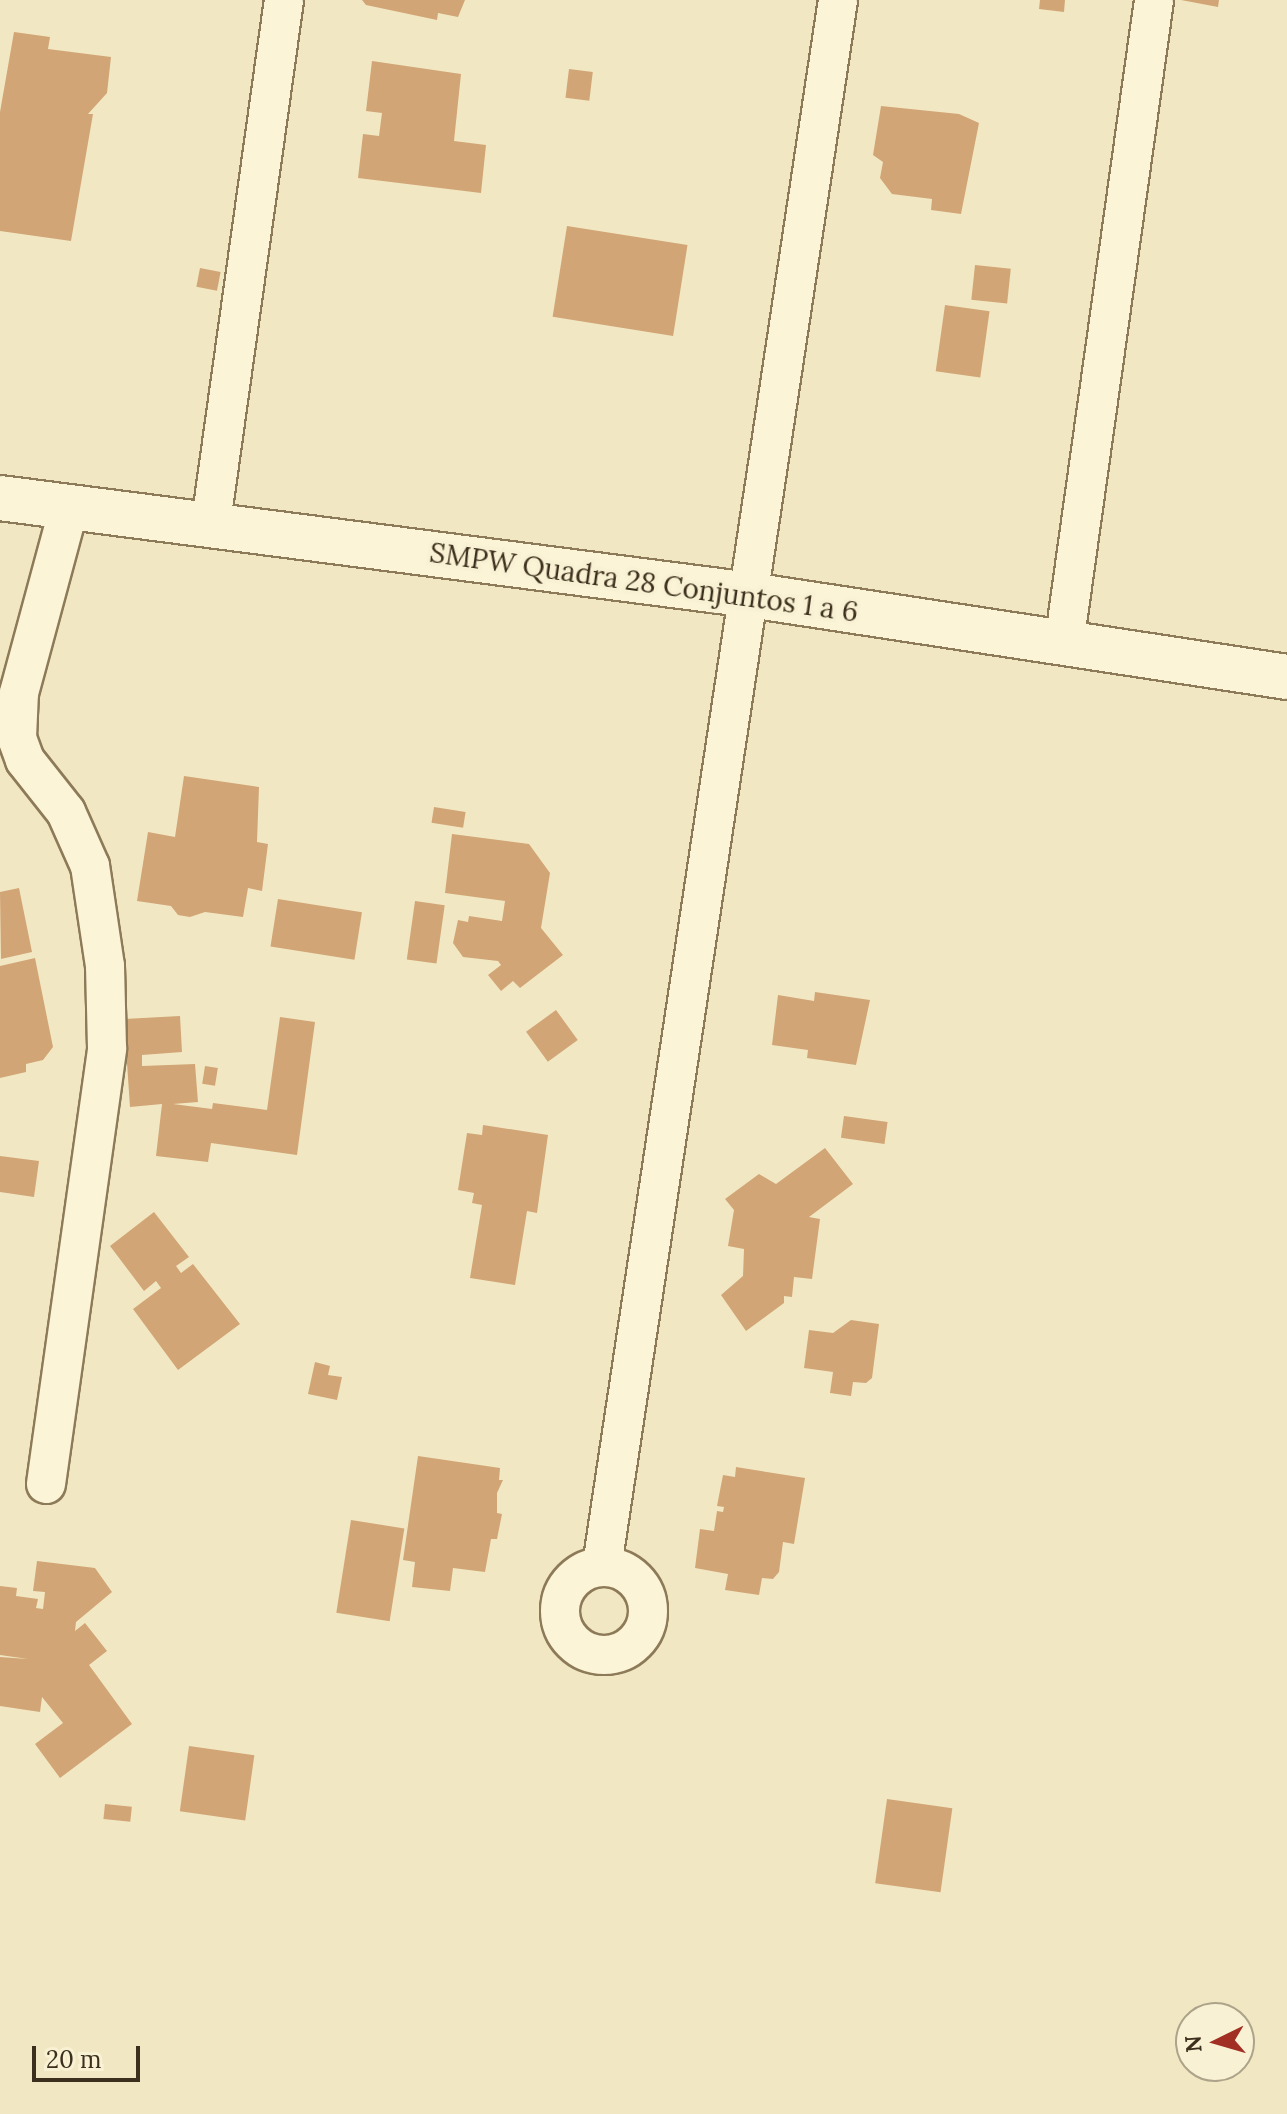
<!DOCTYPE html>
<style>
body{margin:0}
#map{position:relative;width:1287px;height:2114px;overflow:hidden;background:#f1e8c3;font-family:Lora,serif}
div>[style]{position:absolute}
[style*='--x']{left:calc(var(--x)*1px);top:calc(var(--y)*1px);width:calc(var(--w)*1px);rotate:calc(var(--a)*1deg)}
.building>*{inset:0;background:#d2a576;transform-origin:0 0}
.roads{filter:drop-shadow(2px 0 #8d7a58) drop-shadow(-2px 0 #8d7a58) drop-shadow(0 2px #8d7a58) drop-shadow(0 -2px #8d7a58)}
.street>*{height:38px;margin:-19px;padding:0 19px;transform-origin:19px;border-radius:19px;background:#fbf4d7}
.street>.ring{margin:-19px;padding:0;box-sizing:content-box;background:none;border:38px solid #fbf4d7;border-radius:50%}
.secondary>*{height:44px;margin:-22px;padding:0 22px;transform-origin:22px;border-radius:22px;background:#fbf4d7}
span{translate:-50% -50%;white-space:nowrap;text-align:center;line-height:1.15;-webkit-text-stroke:7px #f8f1d3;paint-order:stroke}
.street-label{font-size:28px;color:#3c2f1d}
.north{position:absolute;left:1175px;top:2002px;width:80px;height:80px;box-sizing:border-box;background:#f8f1d3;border:2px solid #ada38a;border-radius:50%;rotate:265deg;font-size:22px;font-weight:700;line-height:32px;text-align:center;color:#3c2f1d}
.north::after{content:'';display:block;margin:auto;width:28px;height:36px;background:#a12f23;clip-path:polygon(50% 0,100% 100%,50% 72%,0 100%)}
.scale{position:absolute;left:32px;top:2046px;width:108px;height:36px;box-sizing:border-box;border:4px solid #3c2f1d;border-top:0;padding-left:10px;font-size:24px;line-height:28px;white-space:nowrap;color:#3c2f1d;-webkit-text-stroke:6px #f8f1d3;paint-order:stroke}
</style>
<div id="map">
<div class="building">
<div style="clip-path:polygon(362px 0,465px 0,458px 17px,438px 13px,437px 20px,366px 5px)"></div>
<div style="clip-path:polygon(1040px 0,1065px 0,1064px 12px,1039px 9px)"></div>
<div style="clip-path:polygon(1181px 0,1219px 0,1218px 7px)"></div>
<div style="clip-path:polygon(14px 32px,50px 37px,48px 49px,111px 57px,107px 93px,88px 114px,93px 114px,71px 241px,0 231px,0 112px)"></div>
<div style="clip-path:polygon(372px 61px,461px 74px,454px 141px,486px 145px,481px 193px,358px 178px,363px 134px,379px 136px,382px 113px,366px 111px)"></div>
<div style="left:569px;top:69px;width:24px;height:29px;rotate:7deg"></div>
<div style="clip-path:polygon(881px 106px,959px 114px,979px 123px,961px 214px,931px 210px,932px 199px,892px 194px,880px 178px,883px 162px,873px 155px)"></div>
<div style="left:567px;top:226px;width:122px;height:92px;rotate:9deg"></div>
<div style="left:975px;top:265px;width:36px;height:35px;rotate:6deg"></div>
<div style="left:200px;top:268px;width:21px;height:19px;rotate:11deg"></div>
<div style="left:945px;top:305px;width:45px;height:67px;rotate:8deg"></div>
<div style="clip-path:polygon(184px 776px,259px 787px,257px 842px,268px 844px,262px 891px,248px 888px,243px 917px,205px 912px,190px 917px,178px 915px,171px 906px,137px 901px,148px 832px,175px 837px)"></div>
<div style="left:434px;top:807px;width:32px;height:16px;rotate:9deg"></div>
<div style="clip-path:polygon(452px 834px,529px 844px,550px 873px,541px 928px,563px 955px,520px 988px,513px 981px,501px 991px,488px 975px,501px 965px,498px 961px,463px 957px,453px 943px,458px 920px,468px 922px,469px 916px,502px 921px,505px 901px,445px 893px)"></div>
<div style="clip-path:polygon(19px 888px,32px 952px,1px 959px,0 892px)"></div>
<div style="left:278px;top:899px;width:85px;height:48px;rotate:9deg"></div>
<div style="left:415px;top:901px;width:30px;height:59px;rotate:8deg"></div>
<div style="clip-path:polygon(35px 958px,53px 1047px,43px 1060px,26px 1064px,26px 1072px,0 1078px,0 966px)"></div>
<div style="clip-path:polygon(815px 992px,870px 1000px,856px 1065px,807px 1058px,808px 1050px,772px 1045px,778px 995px,814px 1001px)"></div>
<div style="left:556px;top:1010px;width:37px;height:37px;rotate:54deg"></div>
<div style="clip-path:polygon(180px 1016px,182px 1052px,142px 1055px,142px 1066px,195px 1064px,198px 1102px,173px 1104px,212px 1109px,213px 1103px,267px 1110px,280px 1017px,315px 1022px,297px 1155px,211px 1143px,208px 1162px,156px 1156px,162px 1104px,130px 1107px,124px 1019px)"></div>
<div style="left:205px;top:1066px;width:13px;height:18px;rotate:9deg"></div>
<div style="left:844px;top:1116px;width:44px;height:22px;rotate:8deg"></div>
<div style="clip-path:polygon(483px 1125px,548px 1135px,537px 1213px,527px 1211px,515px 1285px,470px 1278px,482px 1205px,472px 1203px,474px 1193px,458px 1190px,467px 1133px,482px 1135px)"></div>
<div style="clip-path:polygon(825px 1148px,853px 1184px,809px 1217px,820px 1219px,812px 1279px,794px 1277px,792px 1297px,784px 1296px,784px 1303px,746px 1331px,721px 1295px,743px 1276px,744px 1249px,728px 1246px,734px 1210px,725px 1199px,759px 1174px,776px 1184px)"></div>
<div style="clip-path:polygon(0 1156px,39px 1161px,34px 1197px,0 1192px)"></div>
<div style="clip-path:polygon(154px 1212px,189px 1257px,176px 1266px,181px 1273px,193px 1264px,240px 1324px,178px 1370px,133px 1309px,161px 1288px,156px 1281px,144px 1291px,110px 1246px)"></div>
<div style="clip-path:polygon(851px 1320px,879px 1324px,872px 1378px,866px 1383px,853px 1382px,851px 1396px,830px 1393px,833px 1372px,804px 1368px,809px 1330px,833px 1333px)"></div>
<div style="clip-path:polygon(315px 1362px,330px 1366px,328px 1375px,342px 1377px,337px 1400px,308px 1394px)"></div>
<div style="clip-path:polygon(418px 1456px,500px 1468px,499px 1480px,503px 1480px,497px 1493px,497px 1513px,502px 1514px,497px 1539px,491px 1539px,485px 1572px,453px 1568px,450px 1591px,412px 1587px,415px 1562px,403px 1560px)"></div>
<div style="clip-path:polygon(736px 1467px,805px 1478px,794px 1544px,783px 1542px,779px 1572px,773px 1579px,762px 1578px,759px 1595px,725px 1590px,728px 1574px,695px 1568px,700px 1529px,714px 1531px,717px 1511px,723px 1512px,724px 1507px,717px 1506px,723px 1475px,735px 1477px)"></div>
<div style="left:351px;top:1520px;width:54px;height:94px;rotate:9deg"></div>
<div style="clip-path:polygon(37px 1561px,95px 1568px,112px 1592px,76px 1622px,75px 1631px,85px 1623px,107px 1651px,89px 1665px,132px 1724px,60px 1778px,35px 1744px,63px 1723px,42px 1697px,40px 1712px,0 1706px,0 1657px,28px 1659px,0 1655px,0 1586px,17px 1588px,16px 1596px,38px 1599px,36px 1608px,43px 1609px,45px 1592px,33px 1591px)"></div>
<div style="left:189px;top:1746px;width:66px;height:66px;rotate:8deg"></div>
<div style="left:887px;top:1799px;width:66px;height:85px;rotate:8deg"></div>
<div style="left:105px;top:1804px;width:27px;height:15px;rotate:6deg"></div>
</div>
<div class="roads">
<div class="street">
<div style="--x:211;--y:522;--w:527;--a:-82.04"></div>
<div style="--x:1064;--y:644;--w:650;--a:-82.04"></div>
<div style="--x:46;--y:1484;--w:440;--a:-82"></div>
<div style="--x:107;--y:1048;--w:82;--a:-91.4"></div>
<div style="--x:105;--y:966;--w:101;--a:-98.5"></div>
<div style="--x:90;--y:866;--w:59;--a:-114"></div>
<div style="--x:66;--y:812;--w:66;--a:-128.3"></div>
<div style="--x:25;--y:760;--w:23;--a:-110"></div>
<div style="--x:17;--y:738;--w:45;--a:-87.5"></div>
<div style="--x:19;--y:693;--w:192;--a:-74.9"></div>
<div style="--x:602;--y:1566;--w:1584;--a:-81.43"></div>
<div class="ring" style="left:560px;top:1567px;width:50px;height:50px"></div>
</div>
<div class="secondary">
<div style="--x:0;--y:498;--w:756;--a:7.37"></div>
<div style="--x:750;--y:595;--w:543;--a:8.68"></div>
</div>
</div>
<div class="street-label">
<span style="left:644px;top:582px;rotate:8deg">SMPW Quadra 28 Conjuntos 1 a 6</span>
</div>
<div class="north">N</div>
<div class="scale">20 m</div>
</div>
